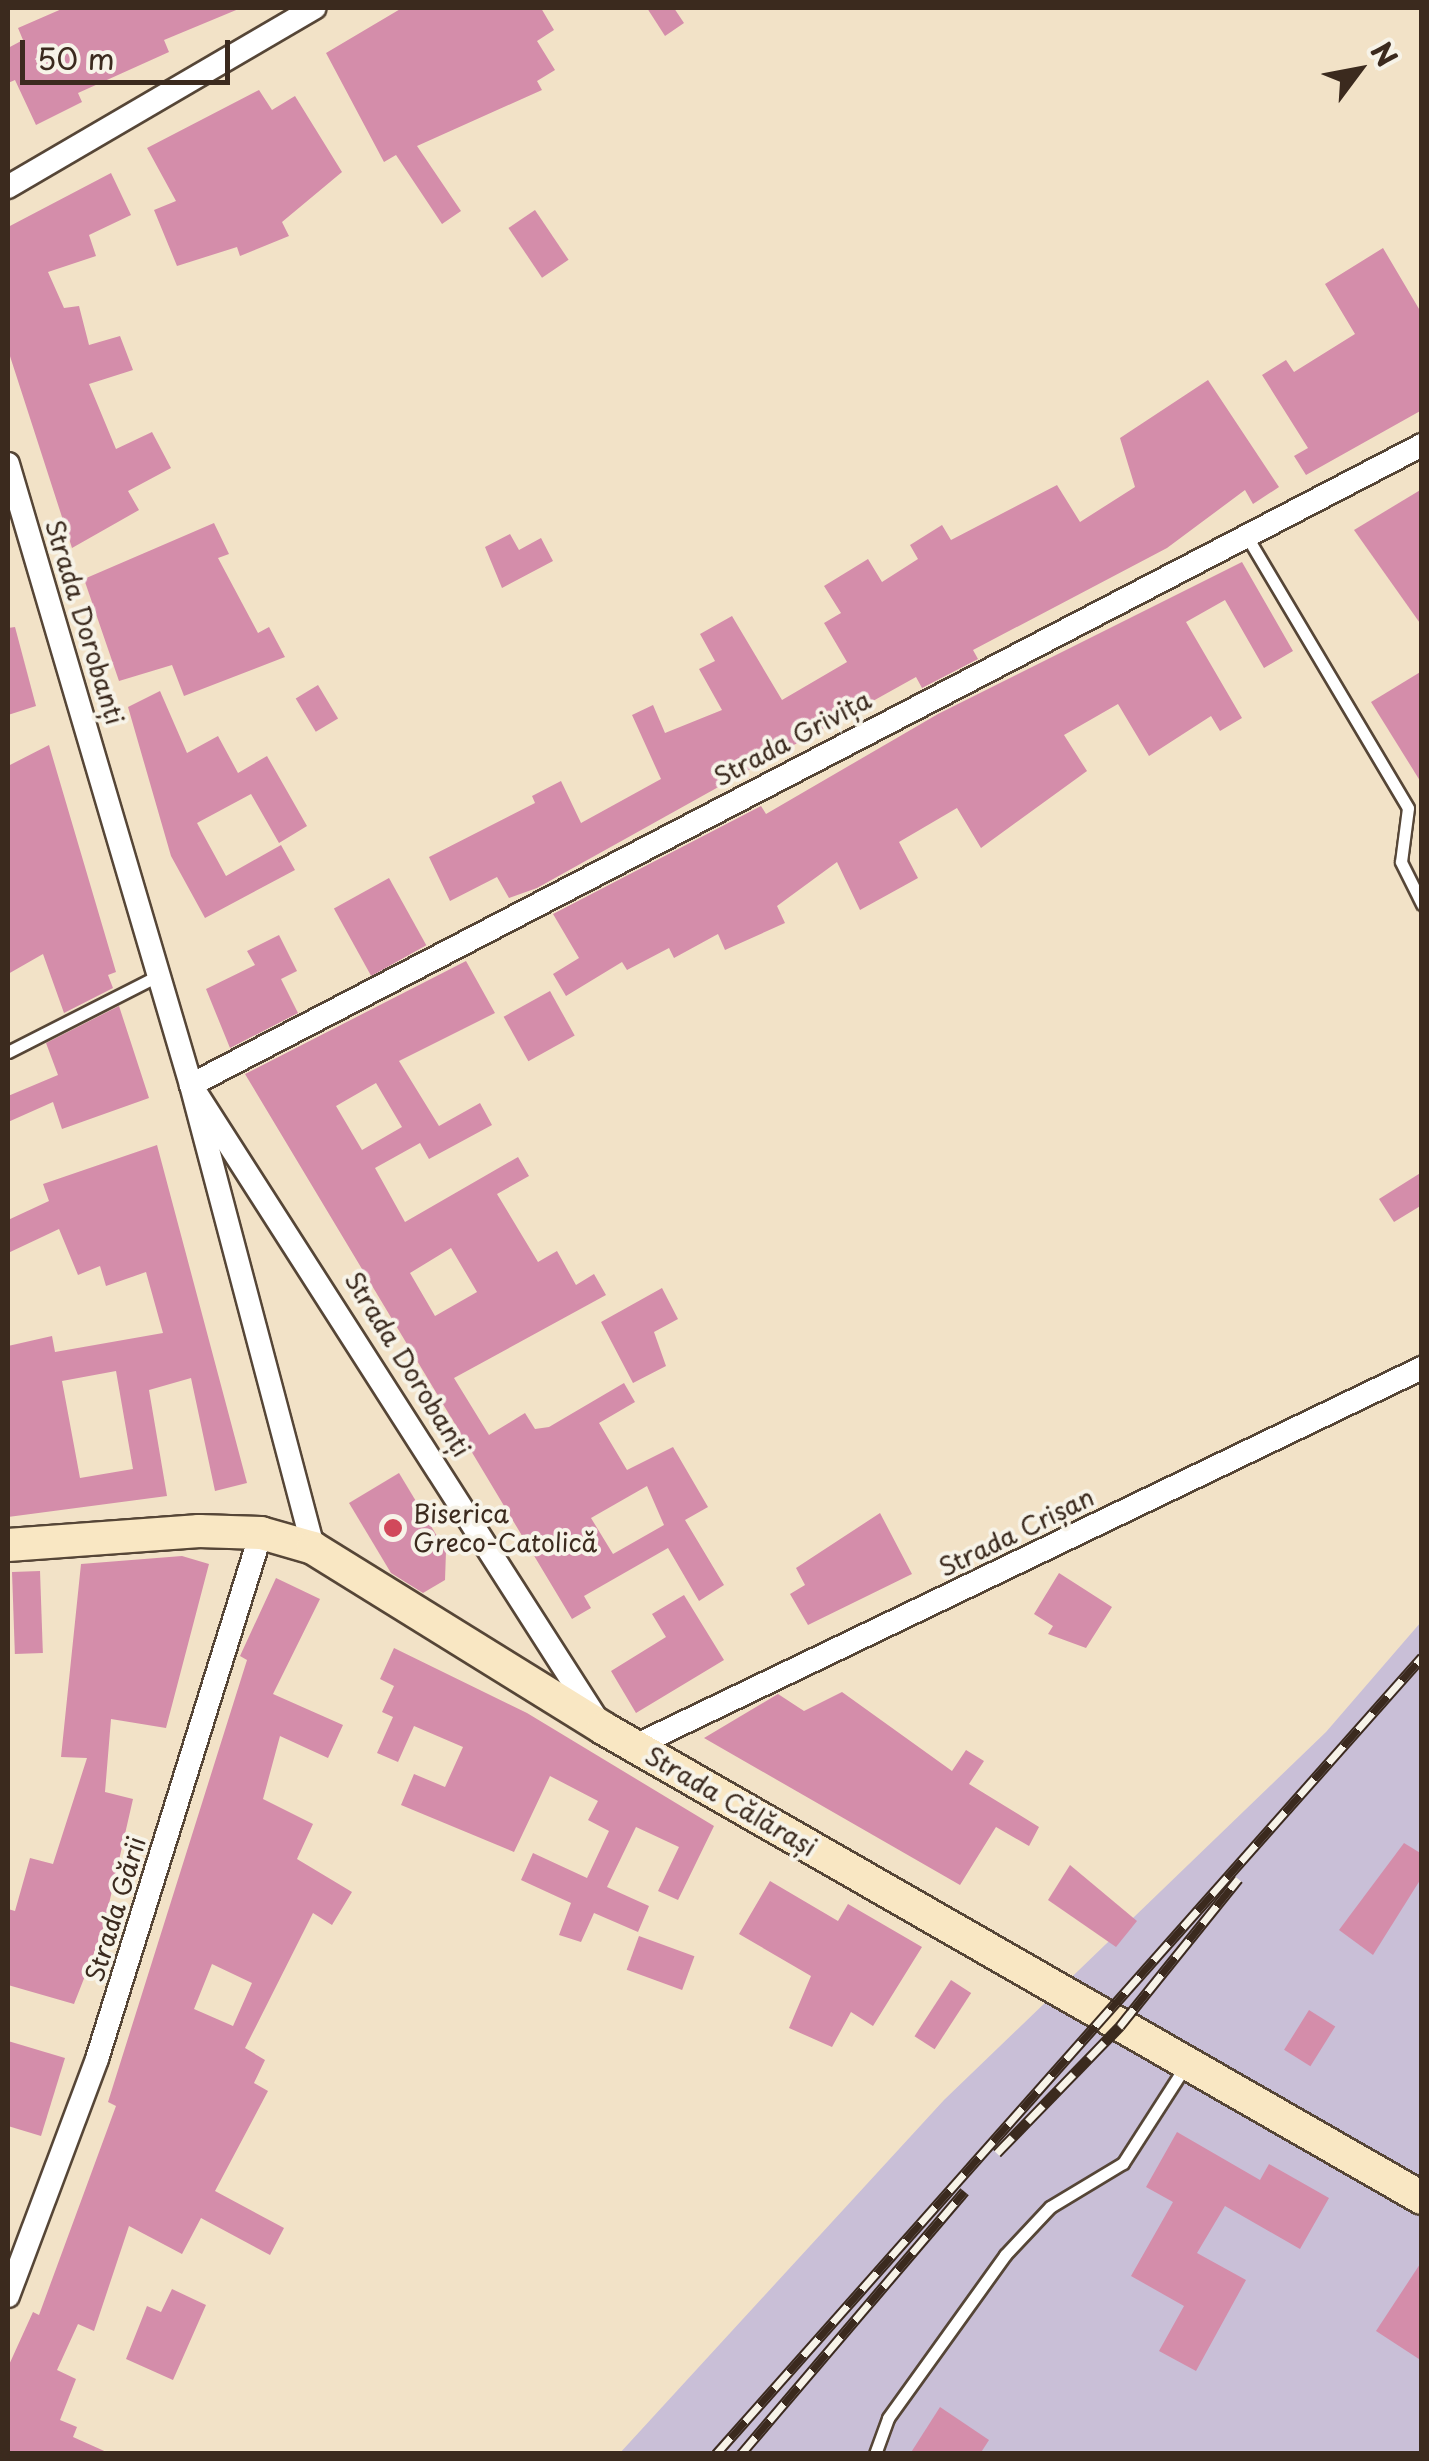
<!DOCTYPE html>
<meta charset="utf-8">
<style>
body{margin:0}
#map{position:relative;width:1429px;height:2461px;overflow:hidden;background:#f2e2c7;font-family:"Playpen Sans",sans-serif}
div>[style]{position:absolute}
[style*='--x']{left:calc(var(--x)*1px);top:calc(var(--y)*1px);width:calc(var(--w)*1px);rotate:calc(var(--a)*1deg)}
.industrial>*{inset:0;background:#c9bfd7}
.building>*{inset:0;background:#d48daa;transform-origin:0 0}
.roads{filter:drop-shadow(2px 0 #564637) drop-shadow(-2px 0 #564637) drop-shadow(0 2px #564637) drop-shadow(0 -2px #564637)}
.lane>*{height:11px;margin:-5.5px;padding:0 5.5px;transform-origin:5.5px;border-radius:5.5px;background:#fff}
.street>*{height:22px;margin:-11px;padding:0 11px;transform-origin:11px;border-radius:11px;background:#fff}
.secondary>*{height:32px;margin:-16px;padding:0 16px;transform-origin:16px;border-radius:16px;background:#f9e7c3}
.rail>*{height:11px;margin-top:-5.5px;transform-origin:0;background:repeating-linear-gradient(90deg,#f7f3e8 0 22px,#3b2a1e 0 44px);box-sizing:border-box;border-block:2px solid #3b2a1e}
.dots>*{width:28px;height:28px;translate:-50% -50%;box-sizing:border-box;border:5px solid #f7f3e8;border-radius:50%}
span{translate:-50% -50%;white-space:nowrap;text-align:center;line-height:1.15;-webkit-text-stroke:8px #f7f3e8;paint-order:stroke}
.street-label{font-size:25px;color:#3b2a1e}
.poi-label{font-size:25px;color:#3b2a1e}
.left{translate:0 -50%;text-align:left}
.frame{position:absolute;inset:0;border:10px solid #3b2a1e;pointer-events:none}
.north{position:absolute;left:1309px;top:20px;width:100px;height:100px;-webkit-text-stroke:8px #f7f3e8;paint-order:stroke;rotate:58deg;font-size:28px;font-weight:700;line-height:40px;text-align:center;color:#3b2a1e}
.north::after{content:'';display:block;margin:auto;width:35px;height:45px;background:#3b2a1e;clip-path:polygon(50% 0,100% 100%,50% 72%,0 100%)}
.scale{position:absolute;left:20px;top:40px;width:210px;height:45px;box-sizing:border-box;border:5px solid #3b2a1e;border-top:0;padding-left:12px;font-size:30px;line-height:35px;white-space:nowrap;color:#3b2a1e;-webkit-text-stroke:8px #f7f3e8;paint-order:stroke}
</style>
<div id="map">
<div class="industrial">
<div style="clip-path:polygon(1421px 1622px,1421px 2453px,619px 2454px,944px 2100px,1326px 1732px)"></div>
</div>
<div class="building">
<div style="clip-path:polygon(64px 8px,241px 8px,164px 40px,169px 52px,78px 93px,82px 102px,36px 125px,15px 80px,8px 83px,8px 48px,23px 40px,18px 28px)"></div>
<div style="clip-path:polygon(402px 8px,541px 8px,554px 30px,537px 41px,555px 70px,537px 81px,542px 90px,417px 146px,461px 211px,442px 224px,396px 155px,384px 162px,326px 53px)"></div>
<div style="clip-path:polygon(647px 8px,674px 8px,684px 23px,665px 36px)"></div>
<div style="clip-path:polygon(259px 90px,272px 110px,295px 96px,342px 172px,282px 222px,289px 236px,240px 256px,237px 247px,177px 266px,154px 210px,176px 201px,147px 148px)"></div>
<div style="clip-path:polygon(111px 173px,131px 215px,89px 235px,96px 256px,48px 272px,64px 308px,79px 306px,89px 345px,120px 336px,133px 370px,89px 384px,116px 449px,152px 432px,171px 468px,128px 491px,139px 510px,72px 548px,8px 350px,8px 227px)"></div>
<div style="left:535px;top:210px;width:60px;height:32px;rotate:56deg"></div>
<div style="clip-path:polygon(1383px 248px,1422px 314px,1422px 410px,1306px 475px,1294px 456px,1308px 448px,1262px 375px,1286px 360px,1294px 372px,1355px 334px,1325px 284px)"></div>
<div style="clip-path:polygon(1208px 380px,1279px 487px,1253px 504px,1245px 490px,1167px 548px,973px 650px,978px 659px,922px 688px,916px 677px,537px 888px,509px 898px,497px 877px,450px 901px,429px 857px,535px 803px,532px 796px,561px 781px,581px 823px,661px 779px,632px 715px,653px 705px,665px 733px,722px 710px,699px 669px,715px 661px,700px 634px,732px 616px,782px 700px,847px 662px,824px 623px,841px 613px,824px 586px,868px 559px,882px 582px,918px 559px,910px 545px,942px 525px,951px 540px,1057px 485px,1080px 522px,1135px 487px,1120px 438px)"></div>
<div style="clip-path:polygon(1422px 489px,1422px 626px,1354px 530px)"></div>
<div style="clip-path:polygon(214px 523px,229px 554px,218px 558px,258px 633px,269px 627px,285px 657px,184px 696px,172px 665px,119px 681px,84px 579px)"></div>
<div style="clip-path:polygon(510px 534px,519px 550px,541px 538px,553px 561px,502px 588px,485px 547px)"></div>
<div style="clip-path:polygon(1242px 562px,1293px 651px,1264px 668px,1225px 600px,1186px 622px,1242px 718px,1220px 731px,1211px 716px,1149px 756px,1118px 704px,1064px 735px,1087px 771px,981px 848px,957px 808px,899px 842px,918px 878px,860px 910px,837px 862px,777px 906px,785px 923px,725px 950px,718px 934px,674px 958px,669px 948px,627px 970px,622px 962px,566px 996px,553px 974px,579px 958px,553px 914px,761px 806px,766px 814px,938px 714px)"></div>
<div style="clip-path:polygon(15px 627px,36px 706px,8px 715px,8px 628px)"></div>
<div style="clip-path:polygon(1422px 671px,1422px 784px,1371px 702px)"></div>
<div style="left:318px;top:685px;width:39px;height:26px;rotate:59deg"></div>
<div style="clip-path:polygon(160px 691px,187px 753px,218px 736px,238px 773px,267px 756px,307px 826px,279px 843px,251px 794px,197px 823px,226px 876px,281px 845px,295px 870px,205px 918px,171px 856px,128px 707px)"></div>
<div style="clip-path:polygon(49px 745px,116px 972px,108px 975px,113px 988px,64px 1013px,43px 954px,8px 974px,8px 766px)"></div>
<div style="left:389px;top:878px;width:77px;height:63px;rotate:61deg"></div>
<div style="clip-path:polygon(279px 935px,297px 971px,281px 979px,298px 1013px,230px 1048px,206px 989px,255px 965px,247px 951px)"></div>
<div style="clip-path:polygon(evenodd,466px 961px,495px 1013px,399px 1061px,439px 1126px,480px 1103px,492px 1125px,429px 1159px,420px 1143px,375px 1168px,405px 1222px,518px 1157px,529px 1176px,497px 1194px,538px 1262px,557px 1251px,576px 1285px,594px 1274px,606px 1295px,454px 1378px,489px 1435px,525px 1413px,535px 1429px,549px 1427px,624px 1383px,635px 1402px,599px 1423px,627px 1470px,673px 1447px,708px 1507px,685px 1520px,724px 1585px,699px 1601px,668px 1548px,584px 1596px,591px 1608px,572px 1619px,245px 1074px,466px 961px,376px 1083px,402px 1127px,362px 1150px,336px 1106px,376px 1083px,466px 961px,451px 1248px,477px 1292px,435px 1316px,410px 1273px,451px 1248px,466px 961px,647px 1486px,664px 1525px,613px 1554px,591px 1518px,647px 1486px)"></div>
<div style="left:550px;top:991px;width:51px;height:53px;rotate:61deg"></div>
<div style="clip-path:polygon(119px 1006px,149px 1098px,62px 1129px,53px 1102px,8px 1122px,8px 1096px,58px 1075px,46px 1043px)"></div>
<div style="clip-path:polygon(evenodd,157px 1145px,247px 1483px,215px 1491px,191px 1378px,149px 1390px,167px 1496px,8px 1517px,8px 1346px,52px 1336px,55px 1352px,163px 1333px,146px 1272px,106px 1286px,100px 1266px,78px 1275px,59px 1229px,8px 1253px,8px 1220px,49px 1201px,43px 1184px,157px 1145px,116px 1371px,133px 1469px,80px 1478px,62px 1381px,116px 1371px)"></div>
<div style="clip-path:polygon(1422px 1172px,1422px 1205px,1394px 1222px,1379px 1199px)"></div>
<div style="clip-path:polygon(662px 1288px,678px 1319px,654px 1332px,666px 1366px,633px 1383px,601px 1322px)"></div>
<div style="clip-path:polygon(399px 1473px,446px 1551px,445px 1580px,423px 1593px,391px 1573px,349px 1503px)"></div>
<div style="clip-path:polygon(880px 1513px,912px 1574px,808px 1625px,790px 1594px,805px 1585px,796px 1568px)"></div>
<div style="clip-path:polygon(182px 1556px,209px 1564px,166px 1728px,111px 1719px,105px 1792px,133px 1799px,103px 1930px,74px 2004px,8px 1985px,8px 1909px,15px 1911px,30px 1858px,53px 1864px,87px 1758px,61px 1757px,81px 1564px)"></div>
<div style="left:40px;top:1571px;width:82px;height:28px;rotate:88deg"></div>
<div style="clip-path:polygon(1059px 1573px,1112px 1607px,1086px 1648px,1048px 1634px,1053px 1626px,1034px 1614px)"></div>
<div style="clip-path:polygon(evenodd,276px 1578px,320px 1599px,273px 1694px,343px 1725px,328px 1758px,280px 1736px,263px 1799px,313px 1824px,297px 1859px,352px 1892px,332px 1925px,313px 1913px,245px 2048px,265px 2060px,254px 2083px,268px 2091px,215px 2191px,284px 2228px,270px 2255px,201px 2218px,182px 2254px,129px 2226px,94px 2331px,78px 2324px,57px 2370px,76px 2379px,60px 2420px,77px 2427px,73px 2437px,111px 2454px,8px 2454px,8px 2367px,33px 2312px,39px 2315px,116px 2106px,108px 2102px,247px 1660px,240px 1656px,276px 1578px,212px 1964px,252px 1983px,233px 2026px,194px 2009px,212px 1964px)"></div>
<div style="clip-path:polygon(684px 1595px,724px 1660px,636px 1713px,611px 1671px,666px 1637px,652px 1614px)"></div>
<div style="clip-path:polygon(394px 1648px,527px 1713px,714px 1826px,678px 1900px,658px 1891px,679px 1847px,636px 1827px,607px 1887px,649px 1906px,638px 1932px,594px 1913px,581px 1942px,559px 1935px,571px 1903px,521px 1880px,533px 1853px,587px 1878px,609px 1831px,588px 1820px,598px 1801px,550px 1776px,514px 1852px,401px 1805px,414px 1774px,445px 1787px,463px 1747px,414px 1726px,398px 1762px,377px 1753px,393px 1717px,382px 1712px,394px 1686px,380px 1679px)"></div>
<div style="clip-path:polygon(842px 1692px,952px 1771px,966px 1750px,984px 1761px,969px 1784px,1039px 1827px,1029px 1846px,996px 1827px,960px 1885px,704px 1738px,778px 1694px,804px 1711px)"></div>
<div style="clip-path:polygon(1404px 1843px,1422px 1854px,1422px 1877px,1373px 1955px,1339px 1930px)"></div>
<div style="clip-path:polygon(1070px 1865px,1137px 1921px,1116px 1947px,1048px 1900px)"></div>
<div style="clip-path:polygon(770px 1881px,838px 1921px,848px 1904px,922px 1947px,873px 2026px,851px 2012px,832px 2047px,789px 2028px,811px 1976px,739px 1934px)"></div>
<div style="left:639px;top:1936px;width:59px;height:36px;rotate:20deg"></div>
<div style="left:951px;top:1980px;width:24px;height:67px;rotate:33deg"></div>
<div style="left:1309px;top:2010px;width:31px;height:47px;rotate:32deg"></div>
<div style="clip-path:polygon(8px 2041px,65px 2058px,41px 2136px,8px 2126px)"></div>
<div style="clip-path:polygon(1177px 2132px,1260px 2180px,1269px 2164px,1329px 2198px,1300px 2249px,1225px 2206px,1197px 2253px,1246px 2280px,1196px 2371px,1159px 2351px,1184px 2306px,1131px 2276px,1173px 2202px,1146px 2187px)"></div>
<div style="clip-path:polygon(1422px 2261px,1422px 2361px,1376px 2331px)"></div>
<div style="clip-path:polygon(172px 2289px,206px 2305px,173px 2380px,126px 2359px,147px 2306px,161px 2312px)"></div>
<div style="clip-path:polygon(940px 2407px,989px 2440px,980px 2454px,910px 2454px)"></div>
</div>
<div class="roads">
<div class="lane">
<div style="--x:1246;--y:535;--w:317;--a:59.3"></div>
<div style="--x:1408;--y:808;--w:54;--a:97.4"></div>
<div style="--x:1401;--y:862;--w:47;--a:63.4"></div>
<div style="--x:8;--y:1052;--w:169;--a:-27"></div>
<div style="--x:875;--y:2454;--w:38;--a:-70"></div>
<div style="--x:888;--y:2418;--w:201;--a:-54.3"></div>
<div style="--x:1005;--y:2255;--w:66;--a:-46.8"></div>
<div style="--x:1050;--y:2207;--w:85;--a:-31.1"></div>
<div style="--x:1123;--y:2163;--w:117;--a:-57.3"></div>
</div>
<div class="street">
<div style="--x:8;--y:187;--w:355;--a:-30.3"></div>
<div style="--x:8;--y:464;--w:647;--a:73.58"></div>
<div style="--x:191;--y:1085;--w:479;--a:75.2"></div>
<div style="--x:598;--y:1721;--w:755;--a:-122.62"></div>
<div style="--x:191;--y:1085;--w:1387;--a:-27.47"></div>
<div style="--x:635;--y:1746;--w:873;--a:-25.66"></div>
<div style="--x:8;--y:2296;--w:253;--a:-69.4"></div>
<div style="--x:97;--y:2059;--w:551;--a:-72.68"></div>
</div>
<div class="secondary">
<div style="--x:8;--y:1545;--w:192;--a:-4.2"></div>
<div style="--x:199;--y:1531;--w:62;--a:1.8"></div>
<div style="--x:261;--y:1533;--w:54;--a:16.1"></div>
<div style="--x:313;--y:1548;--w:341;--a:31.8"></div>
<div style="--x:603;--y:1728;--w:944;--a:29.85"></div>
</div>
</div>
<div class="rail">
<div style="--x:997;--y:2153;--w:177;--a:-45.9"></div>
<div style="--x:1120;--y:2026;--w:189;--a:-51.2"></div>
<div style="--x:716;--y:2454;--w:1065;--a:-48.46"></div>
<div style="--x:741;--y:2454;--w:345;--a:-49.6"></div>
</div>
<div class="dots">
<div style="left:393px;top:1528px;background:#d1495b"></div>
</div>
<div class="street-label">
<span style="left:85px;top:622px;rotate:73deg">Strada Dorobanți</span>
<span style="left:792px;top:738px;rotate:-28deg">Strada Grivița</span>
<span style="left:408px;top:1364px;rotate:58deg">Strada Dorobanți</span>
<span style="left:1016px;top:1532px;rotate:-26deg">Strada Crișan</span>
<span style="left:731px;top:1801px;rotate:30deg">Strada Călărași</span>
<span style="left:115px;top:1909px;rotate:-73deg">Strada Gării</span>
</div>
<div class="poi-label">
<span class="left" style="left:413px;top:1528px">Biserica<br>Greco-Catolică</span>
</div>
<div class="frame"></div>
<div class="north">N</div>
<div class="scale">50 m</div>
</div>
